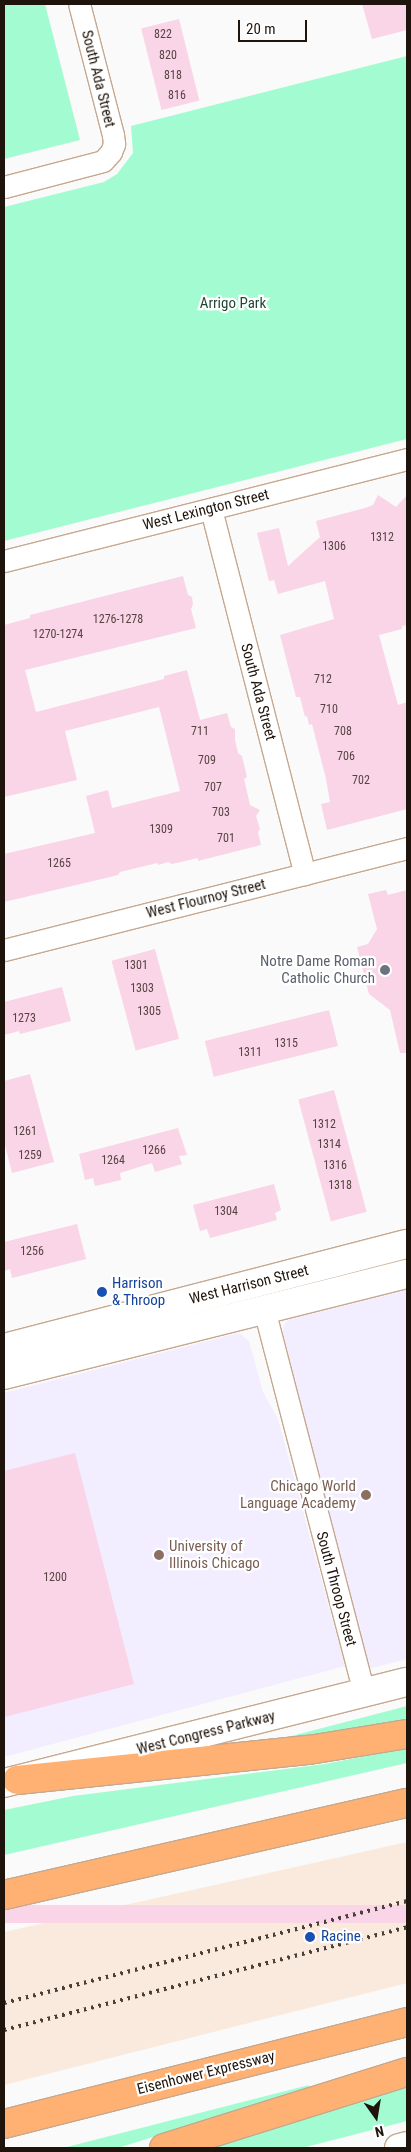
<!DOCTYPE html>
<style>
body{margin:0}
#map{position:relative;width:411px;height:2152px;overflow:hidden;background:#fafafa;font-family:"Roboto Condensed",sans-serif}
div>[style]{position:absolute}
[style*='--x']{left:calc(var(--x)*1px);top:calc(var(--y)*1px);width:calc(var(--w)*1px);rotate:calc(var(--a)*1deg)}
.built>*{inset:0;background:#faeadd}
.education>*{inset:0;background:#f2edff}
.green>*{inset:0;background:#a3fcd1}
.building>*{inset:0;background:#fad4e7;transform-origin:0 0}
.roads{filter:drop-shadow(1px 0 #c6a88e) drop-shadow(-1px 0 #c6a88e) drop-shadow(0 1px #c6a88e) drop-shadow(0 -1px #c6a88e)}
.street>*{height:21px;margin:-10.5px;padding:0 10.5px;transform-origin:10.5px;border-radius:10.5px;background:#fff}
.secondary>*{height:28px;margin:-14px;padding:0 14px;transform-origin:14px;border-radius:14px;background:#fff}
.highway>*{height:28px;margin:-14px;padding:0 14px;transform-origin:14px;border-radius:14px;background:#ffb173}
.rail>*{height:4px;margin-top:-2px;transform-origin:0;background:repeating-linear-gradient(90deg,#494139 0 2.5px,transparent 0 7.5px)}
.dots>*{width:14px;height:14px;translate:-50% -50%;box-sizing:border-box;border:2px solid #fff;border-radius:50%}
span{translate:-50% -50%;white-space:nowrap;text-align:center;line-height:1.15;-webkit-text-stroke:4.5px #fff;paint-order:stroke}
.number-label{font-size:12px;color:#564442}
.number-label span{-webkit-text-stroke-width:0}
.street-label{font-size:15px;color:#1f140b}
.park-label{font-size:15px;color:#214837}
.worship-label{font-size:15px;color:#5b616d}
.right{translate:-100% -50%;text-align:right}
.transit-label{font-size:15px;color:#164399}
.left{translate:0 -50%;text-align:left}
.education-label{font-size:15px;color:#785e54}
.frame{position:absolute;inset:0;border:5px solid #1f140b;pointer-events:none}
.north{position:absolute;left:351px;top:2092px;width:50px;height:50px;-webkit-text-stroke:4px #fff;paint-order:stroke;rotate:167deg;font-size:14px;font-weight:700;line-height:20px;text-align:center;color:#1f140b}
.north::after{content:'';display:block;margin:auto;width:18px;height:22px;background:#1f140b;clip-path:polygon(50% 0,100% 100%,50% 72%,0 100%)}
.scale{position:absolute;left:238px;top:20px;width:69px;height:22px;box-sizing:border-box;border:2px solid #1f140b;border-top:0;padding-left:6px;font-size:15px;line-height:18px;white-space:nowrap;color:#1f140b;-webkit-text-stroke:4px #fff;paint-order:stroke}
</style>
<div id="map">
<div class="built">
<div style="clip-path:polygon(407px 1842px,407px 1983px,4px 2085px,4px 1932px)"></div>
</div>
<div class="education">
<div style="clip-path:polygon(407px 1290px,407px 1659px,368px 1669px,283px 1332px,284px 1325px,288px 1320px)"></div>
<div style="clip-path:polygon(239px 1333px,249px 1341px,263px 1392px,278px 1419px,345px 1666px,4px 1757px,4px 1393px)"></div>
</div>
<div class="green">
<div style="clip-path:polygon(4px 4px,45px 4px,80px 140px,4px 159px)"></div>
<div style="clip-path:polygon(407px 56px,407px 439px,4px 541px,4px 207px,104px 182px,117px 174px,133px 153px,131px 126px)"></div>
<div style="clip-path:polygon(407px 1706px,407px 1722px,253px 1746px)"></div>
<div style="clip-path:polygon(407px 1748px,407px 1763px,4px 1855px,4px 1810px,73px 1796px,325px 1764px)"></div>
<div style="clip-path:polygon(309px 2085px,308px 2088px,118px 2148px,63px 2148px)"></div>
<div style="clip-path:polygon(407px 2086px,407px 2121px,302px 2148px,206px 2148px)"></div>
</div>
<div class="building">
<div style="clip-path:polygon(362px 4px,407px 4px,407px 30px,372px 39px)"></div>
<div style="left:179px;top:19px;width:84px;height:39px;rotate:76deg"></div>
<div style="clip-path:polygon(378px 495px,396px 507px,407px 495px,407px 625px,402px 626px,402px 629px,379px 635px,398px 705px,407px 702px,407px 809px,327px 830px,321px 804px,330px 802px,326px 779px,312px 724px,309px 725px,307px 716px,305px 717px,300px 697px,296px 697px,280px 635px,334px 619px,325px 581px,278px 594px,274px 580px,269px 581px,257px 533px,279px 528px,288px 566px,320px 537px,316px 521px,365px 508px,373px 505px)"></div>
<div style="clip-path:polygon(183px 576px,188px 595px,192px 597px,193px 604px,191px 609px,196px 628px,25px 670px,36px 712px,164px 679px,164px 676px,187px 670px,200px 720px,227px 713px,231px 727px,235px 729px,235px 740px,238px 753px,242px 756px,247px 777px,244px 779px,250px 805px,260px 810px,256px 816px,260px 829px,258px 832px,261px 845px,198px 861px,198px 858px,172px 864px,168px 862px,158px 865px,157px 863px,120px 872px,118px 875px,110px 877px,4px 902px,4px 854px,95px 833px,86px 796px,108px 790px,112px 808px,180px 791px,159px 707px,65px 731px,77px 780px,4px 797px,4px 625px,30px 618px,30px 615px)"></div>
<div style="clip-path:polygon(386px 890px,388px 895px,407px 890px,407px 1053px,400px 1053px,390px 1010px,369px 994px,357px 947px,368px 944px,377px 929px,368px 894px)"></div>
<div style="left:155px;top:949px;width:93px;height:45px;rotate:75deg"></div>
<div style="clip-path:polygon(62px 987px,71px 1021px,20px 1034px,19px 1031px,4px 1035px,4px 1002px)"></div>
<div style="left:329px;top:1010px;width:37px;height:128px;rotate:76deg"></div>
<div style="clip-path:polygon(30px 1074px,54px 1162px,12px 1173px,4px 1141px,4px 1081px)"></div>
<div style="left:334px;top:1090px;width:126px;height:37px;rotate:75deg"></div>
<div style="clip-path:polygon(178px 1128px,187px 1155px,179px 1156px,182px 1164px,155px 1172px,152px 1163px,120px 1173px,121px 1180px,95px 1186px,93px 1178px,85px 1180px,79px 1154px)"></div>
<div style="clip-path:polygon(274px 1184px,281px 1210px,275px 1213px,277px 1220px,210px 1238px,207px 1229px,200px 1231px,193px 1205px)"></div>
<div style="clip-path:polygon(77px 1224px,86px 1259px,12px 1278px,10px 1269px,4px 1271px,4px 1242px)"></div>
<div style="clip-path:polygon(75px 1453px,134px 1684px,4px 1717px,4px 1471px)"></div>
<div style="left:407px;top:1905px;width:18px;height:416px;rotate:90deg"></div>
</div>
<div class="roads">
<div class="street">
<div style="--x:4;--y:187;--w:102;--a:-14.7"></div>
<div style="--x:103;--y:161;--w:12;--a:-48"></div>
<div style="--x:111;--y:152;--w:9;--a:-69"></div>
<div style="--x:114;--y:144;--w:9;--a:-96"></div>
<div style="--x:113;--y:135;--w:135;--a:-104.5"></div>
<div style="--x:211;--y:509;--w:377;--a:75.6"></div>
<div style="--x:4;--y:561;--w:416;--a:-14.2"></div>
<div style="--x:4;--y:950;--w:416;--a:-14.2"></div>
<div style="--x:264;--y:1309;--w:397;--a:75.4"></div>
</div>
<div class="secondary">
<div style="--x:4;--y:1348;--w:416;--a:-14.5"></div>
<div style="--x:4;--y:1375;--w:415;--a:-14.1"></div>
<div style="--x:4;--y:1783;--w:415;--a:-14.1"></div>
<div style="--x:399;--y:2148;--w:8;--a:-14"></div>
</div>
<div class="highway">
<div style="--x:17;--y:1780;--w:294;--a:-5.9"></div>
<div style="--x:309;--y:1750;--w:99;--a:-9.3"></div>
<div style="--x:4;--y:1895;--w:413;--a:-12.9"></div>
<div style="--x:4;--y:2124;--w:416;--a:-14.2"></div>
<div style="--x:164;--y:2148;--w:255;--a:-17.4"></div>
</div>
</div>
<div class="rail">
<div style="--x:4;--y:2003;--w:416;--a:-14.2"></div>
<div style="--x:4;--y:2030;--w:416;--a:-14.3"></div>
</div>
<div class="dots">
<div style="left:385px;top:970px;background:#6b7280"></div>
<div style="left:102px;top:1292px;background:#1a4fb4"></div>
<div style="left:366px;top:1495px;background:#8d6e63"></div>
<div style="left:159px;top:1555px;background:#8d6e63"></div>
<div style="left:310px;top:1937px;background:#1a4fb4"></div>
</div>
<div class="number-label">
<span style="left:163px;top:35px">822</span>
<span style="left:168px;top:56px">820</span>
<span style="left:173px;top:76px">818</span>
<span style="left:177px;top:96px">816</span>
<span style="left:382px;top:538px">1312</span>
<span style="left:334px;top:547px">1306</span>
<span style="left:118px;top:620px">1276-1278</span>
<span style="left:58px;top:635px">1270-1274</span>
<span style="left:323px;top:680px">712</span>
<span style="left:329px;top:710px">710</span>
<span style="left:200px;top:732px">711</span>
<span style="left:343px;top:732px">708</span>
<span style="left:346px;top:757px">706</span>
<span style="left:207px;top:761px">709</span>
<span style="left:361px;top:781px">702</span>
<span style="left:213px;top:788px">707</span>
<span style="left:221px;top:813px">703</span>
<span style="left:161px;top:830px">1309</span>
<span style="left:226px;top:839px">701</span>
<span style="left:59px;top:864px">1265</span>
<span style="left:136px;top:966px">1301</span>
<span style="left:142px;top:989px">1303</span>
<span style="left:149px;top:1012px">1305</span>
<span style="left:24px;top:1019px">1273</span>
<span style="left:286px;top:1044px">1315</span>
<span style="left:250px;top:1053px">1311</span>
<span style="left:324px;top:1125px">1312</span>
<span style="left:25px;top:1132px">1261</span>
<span style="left:329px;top:1145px">1314</span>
<span style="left:154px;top:1151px">1266</span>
<span style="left:30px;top:1156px">1259</span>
<span style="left:113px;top:1161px">1264</span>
<span style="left:335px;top:1166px">1316</span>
<span style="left:340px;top:1186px">1318</span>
<span style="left:226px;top:1212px">1304</span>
<span style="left:32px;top:1252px">1256</span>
<span style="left:55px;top:1578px">1200</span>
</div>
<div class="street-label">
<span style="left:98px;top:79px;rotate:76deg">South Ada Street</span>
<span style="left:206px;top:510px;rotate:-14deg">West Lexington Street</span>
<span style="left:258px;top:692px;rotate:75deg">South Ada Street</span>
<span style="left:206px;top:899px;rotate:-14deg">West Flournoy Street</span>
<span style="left:249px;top:1285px;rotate:-14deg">West Harrison Street</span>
<span style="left:336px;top:1589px;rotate:75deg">South Throop Street</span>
<span style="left:206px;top:1733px;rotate:-14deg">West Congress Parkway</span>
<span style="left:206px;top:2073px;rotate:-14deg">Eisenhower Expressway</span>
</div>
<div class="park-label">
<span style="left:233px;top:304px">Arrigo Park</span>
</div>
<div class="worship-label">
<span class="right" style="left:375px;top:970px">Notre Dame Roman<br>Catholic Church</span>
</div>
<div class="transit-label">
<span class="left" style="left:112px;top:1292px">Harrison<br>&amp; Throop</span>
<span class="left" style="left:321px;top:1937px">Racine</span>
</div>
<div class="education-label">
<span class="right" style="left:356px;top:1495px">Chicago World<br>Language Academy</span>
<span class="left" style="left:169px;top:1555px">University of<br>Illinois Chicago</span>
</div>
<div class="frame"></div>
<div class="north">N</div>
<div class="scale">20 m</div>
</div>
